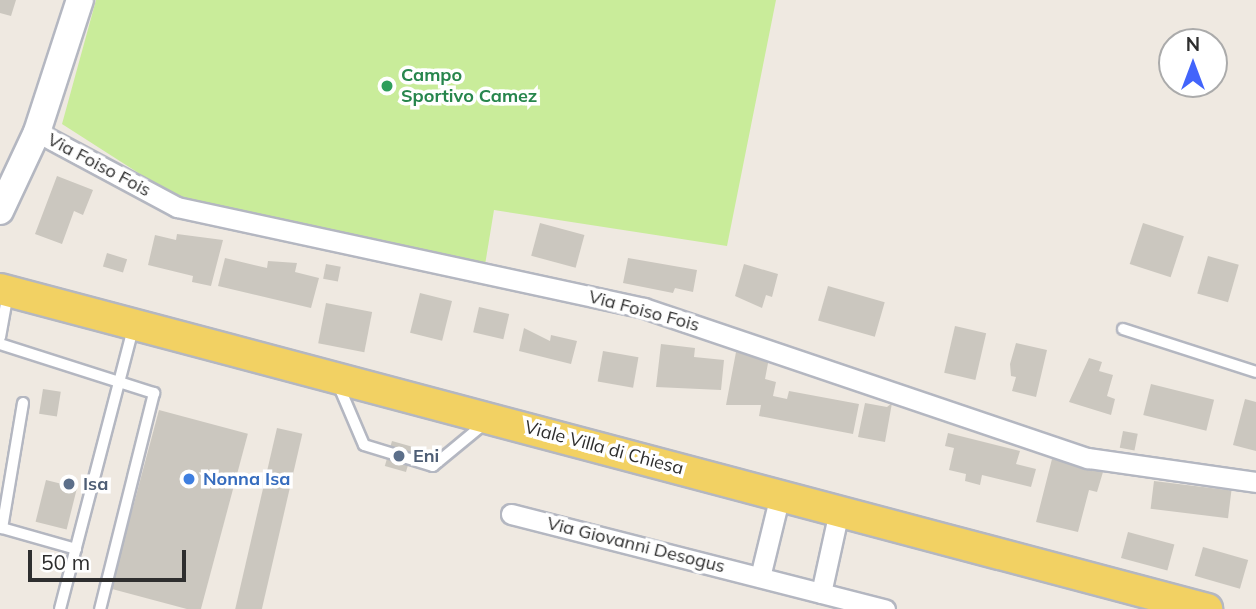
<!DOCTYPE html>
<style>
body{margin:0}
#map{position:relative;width:1256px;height:609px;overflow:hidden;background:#efe9e1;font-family:Mulish,sans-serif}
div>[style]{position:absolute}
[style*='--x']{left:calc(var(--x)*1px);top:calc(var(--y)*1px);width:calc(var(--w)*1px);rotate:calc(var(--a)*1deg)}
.pitch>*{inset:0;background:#c9ec9a}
.building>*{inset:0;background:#cbc7bf;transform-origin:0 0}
.roads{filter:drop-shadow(2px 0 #b4b7c1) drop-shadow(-2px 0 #b4b7c1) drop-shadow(0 2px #b4b7c1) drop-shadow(0 -2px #b4b7c1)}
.lane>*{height:10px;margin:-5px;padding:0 5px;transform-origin:5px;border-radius:5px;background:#fff}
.street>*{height:19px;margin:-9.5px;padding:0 9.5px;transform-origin:9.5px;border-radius:9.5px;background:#fff}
.secondary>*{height:26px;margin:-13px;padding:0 13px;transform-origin:13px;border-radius:13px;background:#fff}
.primary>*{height:30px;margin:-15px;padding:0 15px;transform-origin:15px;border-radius:15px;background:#f2d163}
.dots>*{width:19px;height:19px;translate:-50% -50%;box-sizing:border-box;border:4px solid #fff;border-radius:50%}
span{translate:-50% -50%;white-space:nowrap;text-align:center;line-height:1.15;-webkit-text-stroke:7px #fff;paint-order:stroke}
.leisure-label{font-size:18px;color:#27864d;font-weight:700}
.left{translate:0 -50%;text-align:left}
.street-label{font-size:18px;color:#2e2e2e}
.service-label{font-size:18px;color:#4e5e75;font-weight:700}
.shop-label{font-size:18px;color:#366cbe;font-weight:700}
.north{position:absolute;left:1158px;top:28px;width:70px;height:70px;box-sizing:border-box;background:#fff;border:2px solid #ababab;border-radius:50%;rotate:0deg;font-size:19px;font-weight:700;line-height:28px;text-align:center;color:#2e2e2e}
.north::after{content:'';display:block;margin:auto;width:24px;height:32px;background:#4264fb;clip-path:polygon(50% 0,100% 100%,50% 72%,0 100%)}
.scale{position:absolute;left:28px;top:550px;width:158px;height:32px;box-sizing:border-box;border:4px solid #2e2e2e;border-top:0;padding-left:9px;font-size:21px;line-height:24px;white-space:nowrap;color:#2e2e2e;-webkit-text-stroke:5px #fff;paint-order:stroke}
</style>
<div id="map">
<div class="pitch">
<div style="clip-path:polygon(96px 0,776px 0,727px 246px,494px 210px,485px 265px,190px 206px,62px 124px)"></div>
</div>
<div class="building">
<div style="clip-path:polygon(0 0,16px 0,11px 16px,0 13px)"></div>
<div style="clip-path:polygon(57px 176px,93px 190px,83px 215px,74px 211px,62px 244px,35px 234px)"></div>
<div style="left:540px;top:223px;width:46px;height:34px;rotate:15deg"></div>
<div style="left:1143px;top:223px;width:43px;height:43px;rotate:18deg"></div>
<div style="clip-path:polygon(177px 234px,223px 240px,211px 286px,192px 282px,193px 276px,148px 265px,155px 235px,176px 240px)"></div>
<div style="left:107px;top:253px;width:21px;height:14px;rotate:17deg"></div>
<div style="left:1208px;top:256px;width:32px;height:39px;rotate:16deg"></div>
<div style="clip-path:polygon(225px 258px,267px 268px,268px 261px,297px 263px,295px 272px,319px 278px,311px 308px,218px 286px)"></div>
<div style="clip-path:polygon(628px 258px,697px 270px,693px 292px,675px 288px,673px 293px,623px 283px)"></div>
<div style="left:326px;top:264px;width:15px;height:15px;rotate:11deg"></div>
<div style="clip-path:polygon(744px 264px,778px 274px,772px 297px,766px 295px,762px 308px,735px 296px)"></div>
<div style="left:828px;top:286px;width:59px;height:36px;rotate:16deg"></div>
<div style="left:420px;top:293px;width:33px;height:41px;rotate:14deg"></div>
<div style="left:326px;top:303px;width:47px;height:41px;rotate:11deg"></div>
<div style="left:479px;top:307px;width:31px;height:26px;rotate:13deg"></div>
<div style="left:955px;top:326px;width:32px;height:48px;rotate:13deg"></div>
<div style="clip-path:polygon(524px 328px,550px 341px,551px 335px,577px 341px,571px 364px,519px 351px)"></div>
<div style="clip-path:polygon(1016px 343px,1047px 350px,1036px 397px,1012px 391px,1016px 377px,1011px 376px,1010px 364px)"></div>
<div style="clip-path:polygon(661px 344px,695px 348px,694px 357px,724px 360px,721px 390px,656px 387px)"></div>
<div style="left:603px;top:351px;width:36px;height:31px;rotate:10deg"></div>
<div style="clip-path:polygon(736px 352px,769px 358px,765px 379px,776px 382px,773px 396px,787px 399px,789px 391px,859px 404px,853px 434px,759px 416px,761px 405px,726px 405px)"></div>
<div style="clip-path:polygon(1089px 358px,1102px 362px,1099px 371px,1113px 375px,1107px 396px,1115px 399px,1111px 415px,1069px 402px)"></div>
<div style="left:1151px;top:384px;width:65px;height:32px;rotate:14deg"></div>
<div style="left:43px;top:389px;width:18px;height:25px;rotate:9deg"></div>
<div style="clip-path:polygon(1245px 399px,1256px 402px,1256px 451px,1233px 445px)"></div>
<div style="clip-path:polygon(865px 403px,887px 407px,892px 403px,885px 442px,858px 437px)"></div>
<div style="left:159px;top:410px;width:92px;height:185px;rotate:15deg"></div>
<div style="left:277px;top:428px;width:26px;height:187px;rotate:13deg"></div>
<div style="left:1123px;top:431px;width:15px;height:17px;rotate:11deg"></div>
<div style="clip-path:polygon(948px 433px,1020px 451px,1016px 464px,1036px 469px,1031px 487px,982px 475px,980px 485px,965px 481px,966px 474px,949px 470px,954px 448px,945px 446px)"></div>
<div style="left:392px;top:441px;width:22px;height:26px;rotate:16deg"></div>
<div style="clip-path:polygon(1052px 459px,1103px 472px,1097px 492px,1089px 490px,1078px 532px,1036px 522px)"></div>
<div style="left:46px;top:480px;width:32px;height:43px;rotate:14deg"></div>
<div style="left:1154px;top:481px;width:78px;height:28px;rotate:7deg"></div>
<div style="left:1128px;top:532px;width:48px;height:27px;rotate:15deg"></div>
<div style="left:1203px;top:547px;width:47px;height:30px;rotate:16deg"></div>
</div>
<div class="roads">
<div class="lane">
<div style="--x:1123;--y:329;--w:140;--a:17.9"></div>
<div style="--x:0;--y:337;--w:45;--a:-79.7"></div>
<div style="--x:0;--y:344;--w:162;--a:17.7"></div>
<div style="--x:154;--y:393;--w:223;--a:104"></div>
<div style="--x:338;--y:384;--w:66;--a:66.9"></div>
<div style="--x:364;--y:445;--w:72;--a:16.9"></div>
<div style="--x:433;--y:466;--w:67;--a:-39.6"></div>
<div style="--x:23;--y:403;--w:127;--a:99.5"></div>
<div style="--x:2;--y:528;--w:77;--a:15.8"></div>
<div style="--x:60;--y:609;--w:290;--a:-75.4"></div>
</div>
<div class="street">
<div style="--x:37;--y:132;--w:159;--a:28.2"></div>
<div style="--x:177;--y:207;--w:478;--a:12.2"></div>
<div style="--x:644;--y:308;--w:469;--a:18.7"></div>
<div style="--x:1088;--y:458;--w:170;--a:8.1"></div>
<div style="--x:511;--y:514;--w:386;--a:14.3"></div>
<div style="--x:760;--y:577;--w:84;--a:-76.3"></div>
<div style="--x:821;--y:593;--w:84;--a:-77.6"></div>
</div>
<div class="secondary">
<div style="--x:0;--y:211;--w:87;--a:-64.9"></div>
<div style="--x:37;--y:132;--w:139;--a:-72"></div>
</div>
<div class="primary">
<div style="--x:0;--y:289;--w:1249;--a:14.85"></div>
</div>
</div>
<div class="dots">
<div style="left:387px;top:86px;background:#2e9e5b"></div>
<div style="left:399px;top:456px;background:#5c6f8a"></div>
<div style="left:189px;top:479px;background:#3f7fe0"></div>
<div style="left:69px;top:484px;background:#5c6f8a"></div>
</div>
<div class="leisure-label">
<span class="left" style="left:401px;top:86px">Campo<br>Sportivo Camez</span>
</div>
<div class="street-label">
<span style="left:99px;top:165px;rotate:28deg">Via Foiso Fois</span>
<span style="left:644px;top:311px;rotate:15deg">Via Foiso Fois</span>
<span style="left:604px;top:448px;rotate:15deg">Viale Villa di Chiesa</span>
<span style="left:636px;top:545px;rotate:14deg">Via Giovanni Desogus</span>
</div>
<div class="service-label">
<span class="left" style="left:413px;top:456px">Eni</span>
<span class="left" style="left:83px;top:484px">Isa</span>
</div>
<div class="shop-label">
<span class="left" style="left:203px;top:479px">Nonna Isa</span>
</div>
<div class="north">N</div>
<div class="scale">50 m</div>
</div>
